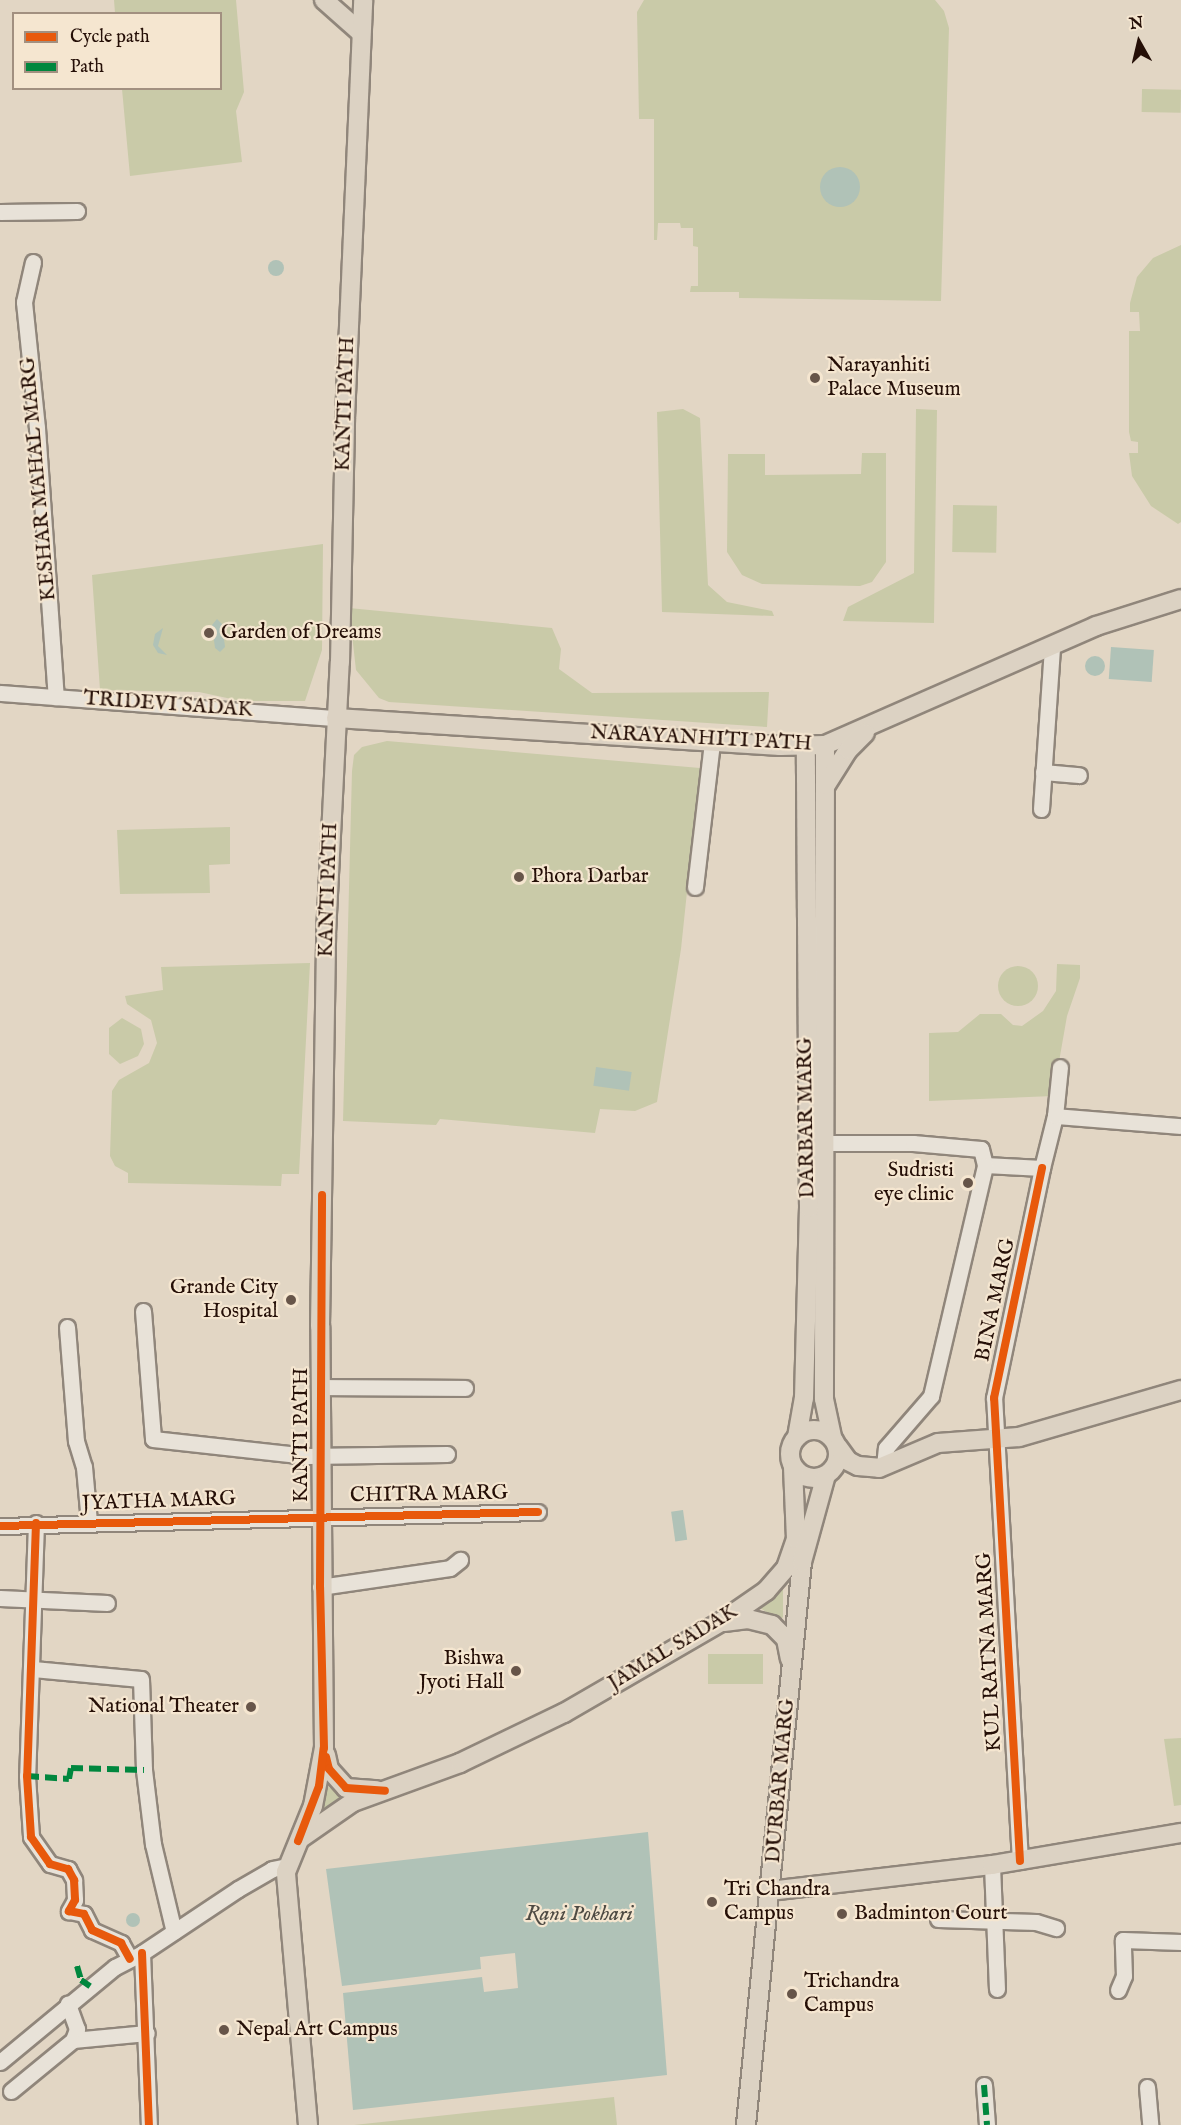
<!DOCTYPE html>
<style>
body{margin:0}
#map{position:relative;width:1181px;height:2125px;overflow:hidden;background:#e2d6c4;font-family:"IM FELL English",serif}
div>[style]{position:absolute}
[style*='--x']{left:calc(var(--x)*1px);top:calc(var(--y)*1px);width:calc(var(--w)*1px);rotate:calc(var(--a)*1deg)}
.green>*{inset:0;background:#c9caa8;transform-origin:0 0}
.round{border-radius:50%}
.water>*{inset:0;background:#b0c2b7;transform-origin:0 0}
.roads{filter:drop-shadow(2px 0 #90867b) drop-shadow(-2px 0 #90867b) drop-shadow(0 2px #90867b) drop-shadow(0 -2px #90867b)}
.minor>*{height:15px;margin:-7.5px;padding:0 7.5px;transform-origin:7.5px;border-radius:7.5px;background:#e8e2d8}
.major>*{height:18px;margin:-9px;padding:0 9px;transform-origin:9px;border-radius:9px;background:#dcd2c3}
.major>.ring{margin:-9px;padding:0;box-sizing:content-box;background:none;border:18px solid #dcd2c3;border-radius:50%}
.quiet>*{height:6px;margin-top:-3px;transform-origin:0;background:repeating-linear-gradient(90deg,#00873e 0 12px,transparent 0 18px)}
.cycleway>*{height:8px;margin:-4px;padding:0 4px;transform-origin:4px;border-radius:4px;background:#e8590c}
.dots>*{width:16px;height:16px;translate:-50% -50%;box-sizing:border-box;border:3px solid #f5e6d0;border-radius:50%}
span{translate:-50% -50%;white-space:nowrap;text-align:center;line-height:1.15;-webkit-text-stroke:4.5px #f5e6d0;paint-order:stroke}
.poi-label{font-size:21px;color:#250f07}
.left{translate:0 -50%;text-align:left}
.right{translate:-100% -50%;text-align:right}
.street-label{font-size:21px;color:#250f07}
.water-label{font-size:22px;color:#4e4a43;font-style:italic}
.legend{position:absolute;left:12px;top:12px;width:210px;height:78px;box-sizing:border-box;background:#f5e6d0;border:2px solid #a29080;margin:0;padding:8px 10px;list-style:none;font-size:18px;color:#250f07}
.legend li{display:flex;align-items:center;gap:12px;height:30px}
.legend b{width:30px;border:2px solid #a29080}
.north{position:absolute;left:1109px;top:12px;width:60px;height:60px;-webkit-text-stroke:4px #f5e6d0;paint-order:stroke;rotate:352deg;font-size:16px;font-weight:700;line-height:24px;text-align:center;color:#250f07}
.north::after{content:'';display:block;margin:auto;width:21px;height:27px;background:#250f07;clip-path:polygon(50% 0,100% 100%,50% 72%,0 100%)}
</style>
<div id="map">
<div class="green">
<div style="clip-path:polygon(114px 0,236px 0,244px 92px,236px 111px,242px 162px,130px 176px,122px 89px,220px 88px,220px 14px,115px 13px)"></div>
<div style="clip-path:polygon(644px 0,935px 0,944px 11px,949px 28px,941px 301px,739px 298px,739px 292px,690px 292px,691px 286px,698px 286px,698px 247px,693px 246px,693px 228px,681px 228px,680px 223px,658px 223px,657px 240px,654px 240px,654px 119px,639px 119px,637px 12px)"></div>
<div style="left:1142px;top:89px;width:39px;height:23px;rotate:1deg"></div>
<div style="clip-path:polygon(1181px 245px,1181px 522px,1178px 524px,1151px 506px,1132px 476px,1129px 453px,1138px 453px,1138px 442px,1131px 441px,1129px 432px,1129px 331px,1140px 331px,1139px 312px,1130px 312px,1130px 303px,1137px 277px,1153px 258px)"></div>
<div style="clip-path:polygon(683px 409px,700px 418px,708px 585px,727px 602px,772px 611px,774px 616px,662px 612px,657px 412px)"></div>
<div style="clip-path:polygon(916px 409px,937px 410px,934px 623px,843px 621px,848px 607px,914px 573px)"></div>
<div style="clip-path:polygon(862px 453px,886px 453px,886px 562px,872px 582px,860px 586px,762px 584px,742px 575px,727px 552px,728px 454px,765px 454px,765px 475px,861px 474px)"></div>
<div style="left:953px;top:505px;width:44px;height:47px;rotate:1deg"></div>
<div style="clip-path:polygon(323px 544px,322px 650px,305px 701px,241px 701px,199px 692px,100px 690px,92px 575px)"></div>
<div style="clip-path:polygon(349px 608px,552px 628px,561px 649px,559px 669px,592px 693px,769px 692px,767px 727px,389px 702px,379px 698px,356px 670px)"></div>
<div style="clip-path:polygon(387px 741px,700px 768px,681px 949px,657px 1102px,635px 1111px,600px 1109px,595px 1133px,440px 1119px,436px 1125px,343px 1121px,352px 771px,354px 755px,362px 747px)"></div>
<div style="clip-path:polygon(230px 827px,230px 864px,209px 865px,210px 893px,120px 894px,117px 830px)"></div>
<div style="clip-path:polygon(310px 963px,299px 1174px,282px 1174px,281px 1186px,128px 1183px,128px 1173px,115px 1166px,110px 1156px,112px 1091px,119px 1080px,149px 1063px,157px 1043px,151px 1020px,127px 1004px,125px 996px,163px 990px,161px 967px)"></div>
<div style="clip-path:polygon(1057px 964px,1080px 965px,1080px 978px,1067px 1016px,1053px 1096px,929px 1101px,929px 1033px,958px 1032px,980px 1014px,1001px 1014px,1013px 1025px,1022px 1026px,1043px 1011px,1056px 991px)"></div>
<div class="round" style="left:998px;top:966px;width:40px;height:40px"></div>
<div style="clip-path:polygon(122px 1018px,141px 1029px,144px 1044px,138px 1056px,120px 1064px,109px 1054px,109px 1028px)"></div>
<div style="clip-path:polygon(783px 1587px,783px 1617px,780px 1621px,757px 1606px)"></div>
<div style="left:763px;top:1654px;width:30px;height:55px;rotate:90deg"></div>
<div style="clip-path:polygon(1181px 1738px,1181px 1805px,1174px 1806px,1164px 1739px)"></div>
<div style="clip-path:polygon(325px 1785px,347px 1798px,321px 1811px,320px 1810px)"></div>
<div style="clip-path:polygon(614px 2097px,617px 2125px,354px 2125px)"></div>
</div>
<div class="water">
<div class="round" style="left:820px;top:167px;width:40px;height:40px"></div>
<div class="round" style="left:268px;top:260px;width:16px;height:16px"></div>
<div style="clip-path:polygon(217px 619px,222px 624px,225px 647px,220px 652px,215px 648px,212px 625px)"></div>
<div style="clip-path:polygon(163px 628px,158px 646px,167px 655px,158px 653px,153px 645px,155px 634px)"></div>
<div style="left:1111px;top:647px;width:43px;height:32px;rotate:4deg"></div>
<div class="round" style="left:1085px;top:656px;width:20px;height:20px"></div>
<div style="left:596px;top:1067px;width:36px;height:19px;rotate:8deg"></div>
<div style="left:683px;top:1510px;width:30px;height:12px;rotate:82deg"></div>
<div style="clip-path:polygon(648px 1832px,667px 2075px,353px 2110px,343px 1993px,482px 1977px,484px 1992px,518px 1988px,515px 1953px,480px 1957px,481px 1969px,342px 1986px,326px 1869px)"></div>
<div class="round" style="left:126px;top:1913px;width:14px;height:14px"></div>
</div>
<div class="roads">
<div class="minor">
<div style="--x:0;--y:212;--w:77;--a:-0.7"></div>
<div style="--x:33;--y:262;--w:41;--a:102.7"></div>
<div style="--x:24;--y:302;--w:127;--a:84.1"></div>
<div style="--x:37;--y:428;--w:270;--a:86"></div>
<div style="--x:0;--y:693;--w:337;--a:4.3"></div>
<div style="--x:1043;--y:772;--w:36;--a:5"></div>
<div style="--x:1041;--y:809;--w:161;--a:-86.1"></div>
<div style="--x:695;--y:887;--w:146;--a:-83.3"></div>
<div style="--x:1055;--y:1116;--w:125;--a:4.6"></div>
<div style="--x:826;--y:1143;--w:87;--a:0"></div>
<div style="--x:913;--y:1143;--w:68;--a:5"></div>
<div style="--x:981;--y:1149;--w:16;--a:76"></div>
<div style="--x:985;--y:1165;--w:57;--a:3"></div>
<div style="--x:1042;--y:1168;--w:54;--a:-76"></div>
<div style="--x:1055;--y:1116;--w:49;--a:-84.2"></div>
<div style="--x:143;--y:1311;--w:128;--a:85.5"></div>
<div style="--x:153;--y:1439;--w:155;--a:6.3"></div>
<div style="--x:307;--y:1456;--w:140;--a:-0.8"></div>
<div style="--x:67;--y:1327;--w:114;--a:85.5"></div>
<div style="--x:76;--y:1441;--w:27;--a:73"></div>
<div style="--x:84;--y:1467;--w:55;--a:84.8"></div>
<div style="--x:320;--y:1387;--w:145;--a:0.4"></div>
<div style="--x:884;--y:1466;--w:18;--a:-84"></div>
<div style="--x:886;--y:1448;--w:69;--a:-49.1"></div>
<div style="--x:931;--y:1396;--w:237;--a:-76.8"></div>
<div style="--x:36;--y:1523;--w:253;--a:92"></div>
<div style="--x:27;--y:1776;--w:61;--a:86.2"></div>
<div style="--x:31;--y:1837;--w:33;--a:55"></div>
<div style="--x:50;--y:1864;--w:19;--a:16"></div>
<div style="--x:68;--y:1869;--w:13;--a:61"></div>
<div style="--x:74;--y:1880;--w:20;--a:87"></div>
<div style="--x:75;--y:1900;--w:13;--a:119"></div>
<div style="--x:69;--y:1911;--w:15;--a:11"></div>
<div style="--x:84;--y:1914;--w:18;--a:63"></div>
<div style="--x:92;--y:1930;--w:32;--a:24"></div>
<div style="--x:121;--y:1943;--w:18;--a:61"></div>
<div style="--x:0;--y:1526;--w:538;--a:-1.49"></div>
<div style="--x:320;--y:1587;--w:131;--a:-8.3"></div>
<div style="--x:450;--y:1568;--w:13;--a:-39"></div>
<div style="--x:0;--y:1598;--w:107;--a:2.7"></div>
<div style="--x:33;--y:1669;--w:108;--a:5.3"></div>
<div style="--x:141;--y:1679;--w:91;--a:88.1"></div>
<div style="--x:144;--y:1770;--w:75;--a:83.1"></div>
<div style="--x:153;--y:1844;--w:90;--a:76.6"></div>
<div style="--x:1020;--y:1861;--w:464;--a:-93.2"></div>
<div style="--x:994;--y:1398;--w:235;--a:-78.2"></div>
<div style="--x:992;--y:1865;--w:124;--a:87.7"></div>
<div style="--x:938;--y:1919;--w:98;--a:1.8"></div>
<div style="--x:1036;--y:1922;--w:21;--a:17"></div>
<div style="--x:142;--y:1953;--w:172;--a:87.7"></div>
<div style="--x:1118;--y:1990;--w:15;--a:-67"></div>
<div style="--x:1124;--y:1976;--w:36;--a:-92"></div>
<div style="--x:1123;--y:1940;--w:58;--a:2"></div>
<div style="--x:73;--y:2040;--w:74;--a:-5.4"></div>
<div style="--x:0;--y:2062;--w:149;--a:-39.6"></div>
<div style="--x:115;--y:1967;--w:30;--a:-27"></div>
<div style="--x:142;--y:1953;--w:115;--a:-33.7"></div>
<div style="--x:238;--y:1889;--w:39;--a:-30"></div>
<div style="--x:272;--y:1869;--w:15;--a:-11"></div>
<div style="--x:984;--y:2085;--w:40;--a:85.7"></div>
<div style="--x:1147;--y:2087;--w:38;--a:85"></div>
<div style="--x:11;--y:2091;--w:80;--a:-39.4"></div>
<div style="--x:73;--y:2040;--w:12;--a:-70"></div>
<div style="--x:77;--y:2029;--w:27;--a:-110"></div>
</div>
<div class="major">
<div style="--x:324;--y:0;--w:48;--a:41.6"></div>
<div style="--x:336;--y:718;--w:445;--a:3.6"></div>
<div style="--x:780;--y:746;--w:45;--a:-1.3"></div>
<div style="--x:825;--y:745;--w:296;--a:-23.7"></div>
<div style="--x:1096;--y:626;--w:89;--a:-17.6"></div>
<div style="--x:825;--y:745;--w:654;--a:90.09"></div>
<div style="--x:824;--y:1399;--w:39;--a:78"></div>
<div style="--x:826;--y:785;--w:41;--a:-57.8"></div>
<div style="--x:848;--y:750;--w:24;--a:-45"></div>
<div class="ring" style="left:790px;top:1430px;width:30px;height:30px"></div>
<div style="--x:797;--y:1437;--w:40;--a:-80"></div>
<div style="--x:804;--y:1398;--w:190;--a:-88.5"></div>
<div style="--x:809;--y:1208;--w:461;--a:-90.4"></div>
<div style="--x:838;--y:1447;--w:17;--a:54"></div>
<div style="--x:848;--y:1461;--w:11;--a:27"></div>
<div style="--x:858;--y:1466;--w:21;--a:5"></div>
<div style="--x:879;--y:1468;--w:64;--a:-23"></div>
<div style="--x:938;--y:1443;--w:81;--a:-4.2"></div>
<div style="--x:1019;--y:1437;--w:169;--a:-16.2"></div>
<div style="--x:724;--y:1622;--w:24;--a:-7"></div>
<div style="--x:748;--y:1619;--w:25;--a:14"></div>
<div style="--x:772;--y:1625;--w:20;--a:45"></div>
<div style="--x:786;--y:1639;--w:20;--a:79"></div>
<div style="--x:326;--y:1755;--w:14;--a:78"></div>
<div style="--x:329;--y:1769;--w:25;--a:48"></div>
<div style="--x:346;--y:1788;--w:31;--a:4"></div>
<div style="--x:301;--y:1838;--w:63;--a:-34.7"></div>
<div style="--x:353;--y:1802;--w:114;--a:-20"></div>
<div style="--x:460;--y:1763;--w:115;--a:-25.7"></div>
<div style="--x:564;--y:1713;--w:181;--a:-30.1"></div>
<div style="--x:721;--y:1622;--w:55;--a:-34.6"></div>
<div style="--x:766;--y:1591;--w:30;--a:-49"></div>
<div style="--x:786;--y:1568;--w:31;--a:-71"></div>
<div style="--x:796;--y:1539;--w:72;--a:-92.4"></div>
<div style="--x:770;--y:1891;--w:224;--a:-6.7"></div>
<div style="--x:992;--y:1865;--w:192;--a:-9.6"></div>
<div style="--x:308;--y:2125;--w:254;--a:-95"></div>
<div style="--x:286;--y:1872;--w:71;--a:-67.8"></div>
<div style="--x:313;--y:1806;--w:59;--a:-79.3"></div>
<div style="--x:324;--y:1748;--w:422;--a:-90.5"></div>
<div style="--x:320;--y:1326;--w:392;--a:-89.1"></div>
<div style="--x:326;--y:934;--w:272;--a:-87.1"></div>
<div style="--x:340;--y:662;--w:244;--a:-88.8"></div>
<div style="--x:345;--y:418;--w:418;--a:-87.5"></div>
<div style="--x:746;--y:2125;--w:566;--a:-84.32"></div>
<div style="--x:802;--y:1562;--w:90;--a:-74.6"></div>
</div>
</div>
<div class="quiet">
<div style="--x:27;--y:1776;--w:42;--a:4.1"></div>
<div style="--x:69;--y:1779;--w:11;--a:-80"></div>
<div style="--x:71;--y:1768;--w:73;--a:1.6"></div>
<div style="--x:77;--y:1966;--w:15;--a:74"></div>
<div style="--x:81;--y:1980;--w:11;--a:34"></div>
<div style="--x:984;--y:2085;--w:40;--a:85.7"></div>
</div>
<div class="cycleway">
<div style="--x:36;--y:1523;--w:253;--a:92"></div>
<div style="--x:27;--y:1776;--w:61;--a:86.2"></div>
<div style="--x:31;--y:1837;--w:33;--a:55"></div>
<div style="--x:50;--y:1864;--w:19;--a:16"></div>
<div style="--x:68;--y:1869;--w:13;--a:61"></div>
<div style="--x:74;--y:1880;--w:20;--a:87"></div>
<div style="--x:75;--y:1900;--w:13;--a:119"></div>
<div style="--x:69;--y:1911;--w:15;--a:11"></div>
<div style="--x:84;--y:1914;--w:18;--a:63"></div>
<div style="--x:92;--y:1930;--w:32;--a:24"></div>
<div style="--x:121;--y:1943;--w:18;--a:61"></div>
<div style="--x:0;--y:1526;--w:538;--a:-1.49"></div>
<div style="--x:326;--y:1757;--w:12;--a:76"></div>
<div style="--x:329;--y:1769;--w:25;--a:48"></div>
<div style="--x:346;--y:1788;--w:39;--a:4"></div>
<div style="--x:298;--y:1841;--w:59;--a:-69.1"></div>
<div style="--x:319;--y:1786;--w:38;--a:-83"></div>
<div style="--x:324;--y:1748;--w:161;--a:-91.4"></div>
<div style="--x:320;--y:1587;--w:392;--a:-89.7"></div>
<div style="--x:1020;--y:1861;--w:464;--a:-93.2"></div>
<div style="--x:994;--y:1398;--w:235;--a:-78.2"></div>
<div style="--x:142;--y:1953;--w:172;--a:87.7"></div>
</div>
<div class="dots">
<div style="left:815px;top:378px;background:#675549"></div>
<div style="left:209px;top:633px;background:#675549"></div>
<div style="left:519px;top:877px;background:#675549"></div>
<div style="left:968px;top:1183px;background:#675549"></div>
<div style="left:291px;top:1300px;background:#675549"></div>
<div style="left:516px;top:1671px;background:#675549"></div>
<div style="left:251px;top:1707px;background:#675549"></div>
<div style="left:712px;top:1902px;background:#675549"></div>
<div style="left:842px;top:1914px;background:#675549"></div>
<div style="left:792px;top:1994px;background:#675549"></div>
<div style="left:224px;top:2030px;background:#675549"></div>
</div>
<div class="poi-label">
<span class="left" style="left:827px;top:378px">Narayanhiti<br>Palace Museum</span>
<span class="left" style="left:221px;top:633px">Garden of Dreams</span>
<span class="left" style="left:531px;top:877px">Phora Darbar</span>
<span class="right" style="left:954px;top:1183px">Sudristi<br>eye clinic</span>
<span class="right" style="left:278px;top:1300px">Grande City<br>Hospital</span>
<span class="right" style="left:504px;top:1671px">Bishwa<br>Jyoti Hall</span>
<span class="right" style="left:239px;top:1707px">National Theater</span>
<span class="left" style="left:724px;top:1902px">Tri Chandra<br>Campus</span>
<span class="left" style="left:854px;top:1914px">Badminton Court</span>
<span class="left" style="left:804px;top:1994px">Trichandra<br>Campus</span>
<span class="left" style="left:236px;top:2030px">Nepal Art Campus</span>
</div>
<div class="street-label">
<span style="left:346px;top:404px;rotate:-88deg">KANTI PATH</span>
<span style="left:39px;top:479px;rotate:-95deg">KESHAR MAHAL MARG</span>
<span style="left:168px;top:705px;rotate:4deg">TRIDEVI SADAK</span>
<span style="left:701px;top:739px;rotate:3deg">NARAYANHITI PATH</span>
<span style="left:329px;top:890px;rotate:-88deg">KANTI PATH</span>
<span style="left:807px;top:1118px;rotate:-91deg">DARBAR MARG</span>
<span style="left:996px;top:1300px;rotate:-78deg">BINA MARG</span>
<span style="left:302px;top:1435px;rotate:-90deg">KANTI PATH</span>
<span style="left:429px;top:1495px;rotate:-1deg">CHITRA MARG</span>
<span style="left:159px;top:1502px;rotate:-2deg">JYATHA MARG</span>
<span style="left:673px;top:1648px;rotate:-31deg">JAMAL SADAK</span>
<span style="left:990px;top:1652px;rotate:-93deg">KUL RATNA MARG</span>
<span style="left:781px;top:1781px;rotate:-85deg">DURBAR MARG</span>
</div>
<div class="water-label">
<span style="left:579px;top:1915px">Rani Pokhari</span>
</div>
<ul class="legend">
<li><b style="height:8px;background:#e8590c"></b>Cycle path</li>
<li><b style="height:8px;background:#00873e"></b>Path</li>
</ul>
<div class="north">N</div>
</div>
